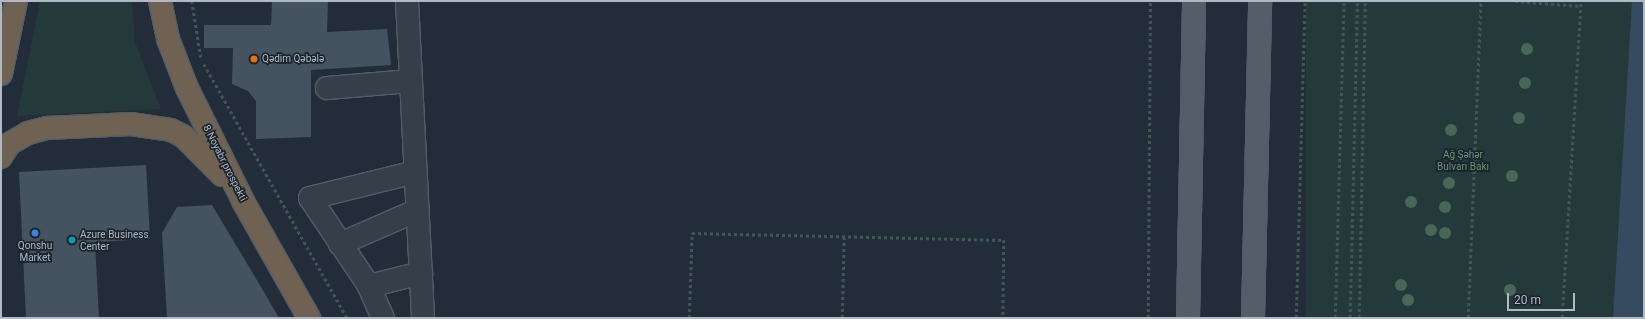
<!DOCTYPE html>
<meta charset="utf-8">
<style>
body{margin:0}
#map{position:relative;width:1645px;height:319px;overflow:hidden;background:#222d39;font-family:Roboto,sans-serif}
div>[style]{position:absolute}
[style*='--x']{left:calc(var(--x)*1px);top:calc(var(--y)*1px);width:calc(var(--w)*1px);rotate:calc(var(--a)*1deg)}
.green>*{inset:0;background:#24393a;transform-origin:0 0}
.water>*{inset:0;background:#364a60}
.building>*{inset:0;background:#455360}
.path>*{height:2.5px;margin-top:-1.25px;transform-origin:0;background:repeating-linear-gradient(90deg,#415657 0 3px,transparent 0 6px)}
.roads{filter:drop-shadow(1px 0 #535d67) drop-shadow(-1px 0 #535d67) drop-shadow(0 1px #535d67) drop-shadow(0 -1px #535d67)}
.minor>*{height:22px;margin:-11px;padding:0 11px;transform-origin:11px;border-radius:11px;background:#353f49}
.major>*{height:22px;margin:-11px;padding:0 11px;transform-origin:11px;border-radius:11px;background:#535e69}
.highway>*{height:22px;margin:-11px;padding:0 11px;transform-origin:11px;border-radius:11px;background:#6f6252}
.trees>*{width:12px;height:12px;margin:-6px;border-radius:50%;background:#486757}
.dots>*{width:11px;height:11px;translate:-50% -50%;box-sizing:border-box;border:2px solid #1b242e;border-radius:50%}
span{translate:-50% -50%;white-space:nowrap;text-align:center;line-height:1.15;-webkit-text-stroke:3.5px #1b242e;paint-order:stroke}
.poi-label{font-size:10px;color:#b0bac5}
.left{translate:0 -50%;text-align:left}
.park-label{font-size:10px;color:#68966f}
.street-label{font-size:10px;color:#b0bac5}
.frame{position:absolute;inset:0;border:2px solid #b0bac5;pointer-events:none}
.scale{position:absolute;left:1507px;top:293px;width:68px;height:18px;box-sizing:border-box;border:2px solid #b0bac5;border-top:0;padding-left:5px;font-size:12px;line-height:14px;white-space:nowrap;color:#b0bac5;-webkit-text-stroke:3px #1b242e;paint-order:stroke}
</style>
<div id="map">
<div class="green">
<div style="clip-path:polygon(40px 1px,132px 1px,135px 42px,161px 109px,17px 116px)"></div>
<div style="left:1306px;top:1px;width:326px;height:317px"></div>
</div>
<div class="water">
<div style="clip-path:polygon(1632px 1px,1644px 1px,1644px 318px,1613px 318px)"></div>
</div>
<div class="building">
<div style="clip-path:polygon(272px 1px,328px 1px,327px 32px,387px 29px,391px 65px,311px 70px,311px 137px,256px 139px,256px 101px,248px 91px,232px 84px,233px 48px,204px 48px,204px 25px,271px 25px)"></div>
<div style="clip-path:polygon(146px 165px,150px 239px,95px 242px,99px 318px,26px 318px,19px 172px)"></div>
<div style="clip-path:polygon(212px 205px,264px 292px,279px 318px,167px 318px,162px 233px,177px 207px)"></div>
</div>
<div class="path">
<div style="--x:192;--y:1;--w:58;--a:81"></div>
<div style="--x:1515;--y:1;--w:66;--a:4.3"></div>
<div style="--x:204;--y:64;--w:291;--a:60.6"></div>
<div style="--x:689;--y:318;--w:85;--a:-88"></div>
<div style="--x:692;--y:233;--w:312;--a:1.3"></div>
<div style="--x:1004;--y:240;--w:78;--a:90.7"></div>
<div style="--x:842;--y:318;--w:81;--a:-88.6"></div>
<div style="--x:1148;--y:318;--w:317;--a:-89.6"></div>
<div style="--x:1296;--y:318;--w:317;--a:-88.4"></div>
<div style="--x:1335;--y:318;--w:317;--a:-88.4"></div>
<div style="--x:1350;--y:318;--w:317;--a:-88.7"></div>
<div style="--x:1359;--y:318;--w:317;--a:-88.9"></div>
<div style="--x:1468;--y:318;--w:317;--a:-87.7"></div>
<div style="--x:1562;--y:318;--w:318;--a:-86.6"></div>
</div>
<div class="roads">
<div class="minor">
<div style="--x:407;--y:1;--w:317;--a:87.1"></div>
<div style="--x:327;--y:88;--w:84;--a:-4.8"></div>
<div style="--x:340;--y:244;--w:85;--a:-23.6"></div>
<div style="--x:369;--y:286;--w:54;--a:-14"></div>
<div style="--x:383;--y:318;--w:35;--a:-114"></div>
<div style="--x:369;--y:286;--w:106;--a:-123.8"></div>
<div style="--x:310;--y:198;--w:108;--a:-13.9"></div>
</div>
<div class="major">
<div style="--x:1188;--y:318;--w:317;--a:-88.9"></div>
<div style="--x:1253;--y:318;--w:317;--a:-88.7"></div>
</div>
<div class="highway">
<div style="--x:160;--y:1;--w:39;--a:78"></div>
<div style="--x:168;--y:39;--w:53;--a:68.8"></div>
<div style="--x:187;--y:88;--w:128;--a:63.6"></div>
<div style="--x:244;--y:203;--w:132;--a:60.5"></div>
<div style="--x:1;--y:74;--w:75;--a:-78.4"></div>
<div style="--x:1;--y:157;--w:15;--a:-58"></div>
<div style="--x:9;--y:144;--w:22;--a:-30"></div>
<div style="--x:28;--y:133;--w:20;--a:-15"></div>
<div style="--x:47;--y:128;--w:84;--a:-2.7"></div>
<div style="--x:131;--y:124;--w:40;--a:8.5"></div>
<div style="--x:171;--y:130;--w:13;--a:27"></div>
<div style="--x:183;--y:136;--w:55;--a:45"></div>
</div>
</div>
<div class="trees">
<div style="left:1527px;top:49px"></div>
<div style="left:1525px;top:83px"></div>
<div style="left:1519px;top:118px"></div>
<div style="left:1451px;top:130px"></div>
<div style="left:1512px;top:176px"></div>
<div style="left:1449px;top:183px"></div>
<div style="left:1411px;top:202px"></div>
<div style="left:1445px;top:207px"></div>
<div style="left:1431px;top:230px"></div>
<div style="left:1445px;top:233px"></div>
<div style="left:1401px;top:285px"></div>
<div style="left:1510px;top:290px"></div>
<div style="left:1408px;top:300px"></div>
</div>
<div class="dots">
<div style="left:254px;top:59px;background:#e8710a"></div>
<div style="left:35px;top:233px;background:#3f7fe0"></div>
<div style="left:72px;top:240px;background:#0f9aa8"></div>
</div>
<div class="poi-label">
<span class="left" style="left:262px;top:59px">Qədim Qəbələ</span>
<span class="left" style="left:80px;top:240px">Azure Business<br>Center</span>
<span style="left:35px;top:251px">Qonshu<br>Market</span>
</div>
<div class="park-label">
<span style="left:1463px;top:160px">Ağ Şəhər<br>Bulvarı Bakı</span>
</div>
<div class="street-label">
<span style="left:225px;top:163px;rotate:63deg">8 Noyabr prospekti</span>
</div>
<div class="frame"></div>
<div class="scale">20 m</div>
</div>
